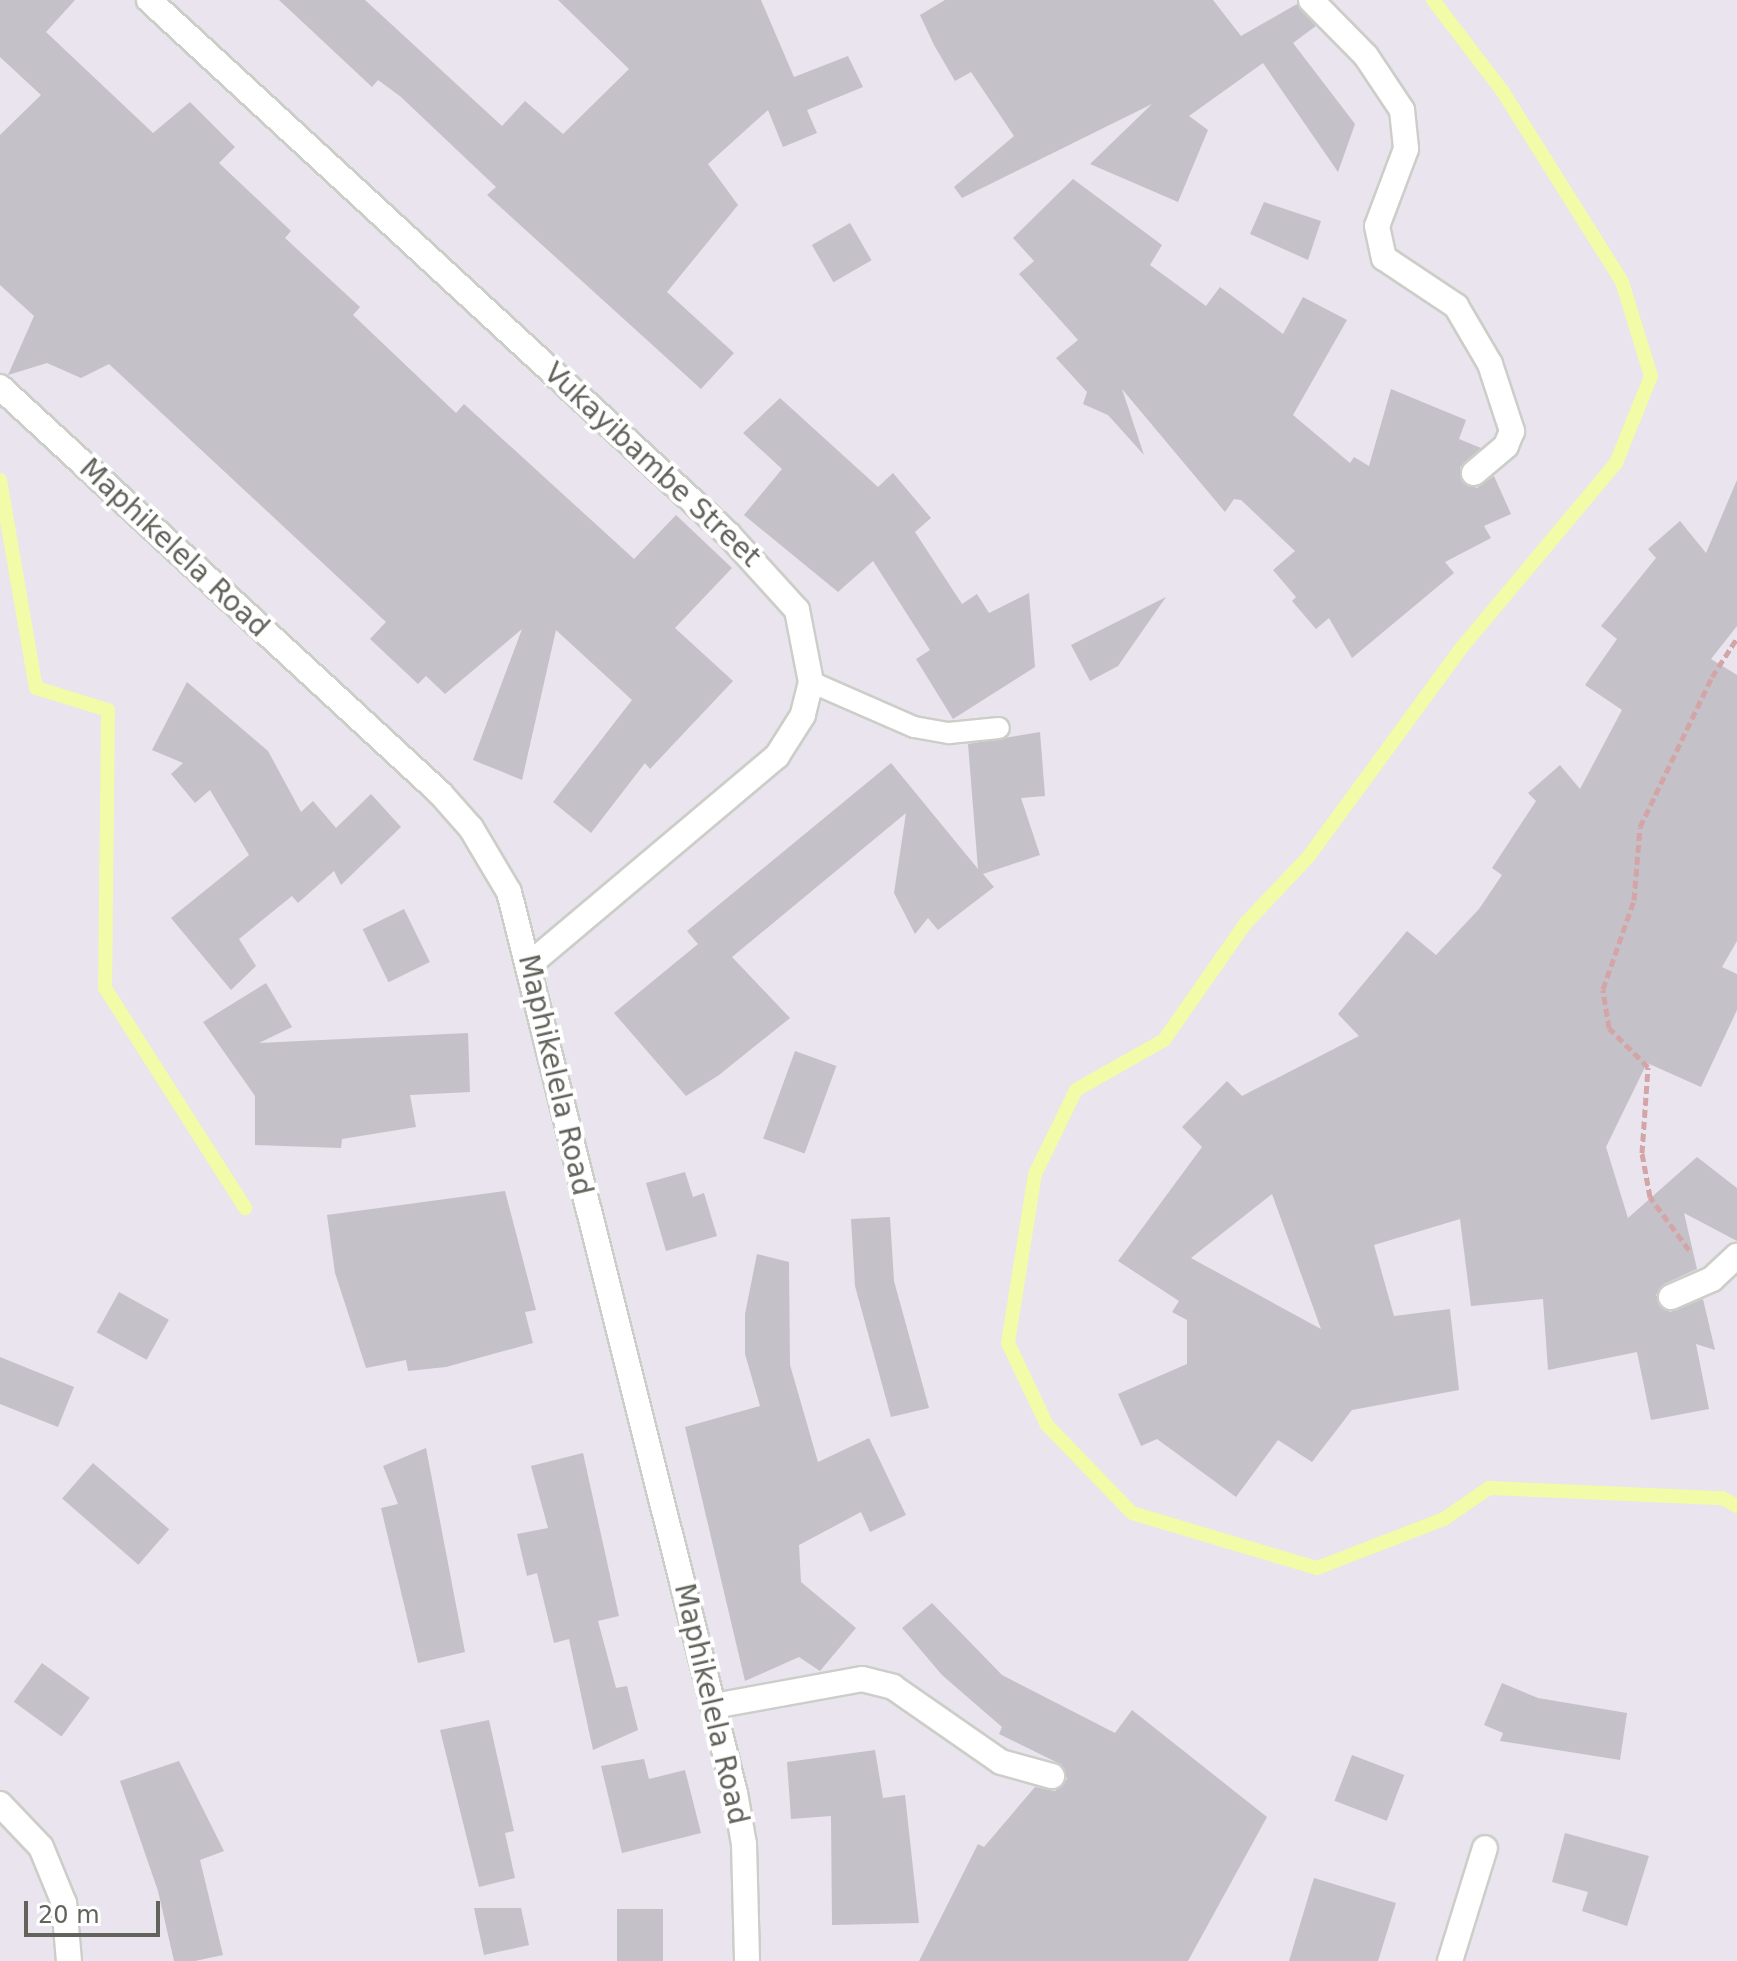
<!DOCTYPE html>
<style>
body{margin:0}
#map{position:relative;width:1737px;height:1961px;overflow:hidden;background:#e9e4ee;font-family:"DejaVu Sans",sans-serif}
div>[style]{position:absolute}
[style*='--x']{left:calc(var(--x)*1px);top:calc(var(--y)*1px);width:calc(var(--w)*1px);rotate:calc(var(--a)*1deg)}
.stream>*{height:14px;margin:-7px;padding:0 7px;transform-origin:7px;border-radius:7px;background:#f2fba7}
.building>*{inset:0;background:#c4c1c9;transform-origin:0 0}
.path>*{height:5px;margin-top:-2.5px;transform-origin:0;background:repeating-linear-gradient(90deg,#d4a5a7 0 8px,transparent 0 12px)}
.roads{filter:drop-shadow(2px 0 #cccec8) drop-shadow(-2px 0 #cccec8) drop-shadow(0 2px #cccec8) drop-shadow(0 -2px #cccec8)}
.lane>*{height:20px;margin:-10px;padding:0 10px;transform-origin:10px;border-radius:10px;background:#fff}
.street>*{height:24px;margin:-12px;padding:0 12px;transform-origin:12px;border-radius:12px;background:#fff}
span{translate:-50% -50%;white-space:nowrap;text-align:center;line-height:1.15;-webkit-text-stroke:8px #fff;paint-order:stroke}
.street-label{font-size:28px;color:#62645c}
.scale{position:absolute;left:24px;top:1901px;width:136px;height:36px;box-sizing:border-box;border:4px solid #62645c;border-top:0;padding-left:10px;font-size:24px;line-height:28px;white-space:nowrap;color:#62645c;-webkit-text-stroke:6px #fff;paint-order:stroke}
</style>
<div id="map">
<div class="stream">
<div style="--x:1433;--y:0;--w:116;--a:52.7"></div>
<div style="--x:1503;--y:92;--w:224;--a:57.9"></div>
<div style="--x:1622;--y:282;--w:98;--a:72.9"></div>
<div style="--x:1651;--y:376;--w:94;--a:111.9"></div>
<div style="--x:1616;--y:463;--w:240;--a:129.9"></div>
<div style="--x:1462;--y:647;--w:258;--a:126.2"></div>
<div style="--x:1310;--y:855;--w:95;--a:133.3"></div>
<div style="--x:1245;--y:924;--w:141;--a:124.9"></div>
<div style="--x:1164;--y:1040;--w:101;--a:150.4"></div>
<div style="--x:1076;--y:1090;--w:93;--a:116"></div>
<div style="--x:1035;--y:1174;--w:171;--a:99.1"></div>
<div style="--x:1008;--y:1343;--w:91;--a:64.6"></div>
<div style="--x:1047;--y:1425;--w:122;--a:46"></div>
<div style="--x:1132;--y:1513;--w:193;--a:16.6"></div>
<div style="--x:1317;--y:1568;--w:136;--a:-21.1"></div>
<div style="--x:1444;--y:1519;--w:55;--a:-34.6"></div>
<div style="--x:1489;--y:1488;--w:233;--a:2.5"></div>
<div style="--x:1722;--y:1498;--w:17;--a:28"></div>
<div style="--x:0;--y:480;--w:211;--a:80.2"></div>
<div style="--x:36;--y:688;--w:75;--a:17"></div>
<div style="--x:108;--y:710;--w:278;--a:90.6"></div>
<div style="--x:105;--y:988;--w:261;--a:57.5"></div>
</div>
<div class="building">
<div style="clip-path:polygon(0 0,75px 0,46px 32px,153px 133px,190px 102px,235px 147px,219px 163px,291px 231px,285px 238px,360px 307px,353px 315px,456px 413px,464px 404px,634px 559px,676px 515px,732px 568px,675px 628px,733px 681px,650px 769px,645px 763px,591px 833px,553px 802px,632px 700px,556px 630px,522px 780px,473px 760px,522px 629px,445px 694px,426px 676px,418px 684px,370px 639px,386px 622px,109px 364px,81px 378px,47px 363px,8px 375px,34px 316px,0 285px,0 135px,41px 95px,0 57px)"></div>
<div style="clip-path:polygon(279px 0,365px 0,502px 126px,525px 101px,563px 134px,629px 69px,558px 0,761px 0,794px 77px,848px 56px,863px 87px,807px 110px,817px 133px,783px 147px,768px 110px,708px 164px,738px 205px,667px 292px,734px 353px,701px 389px,487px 195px,496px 187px,401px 97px,378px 80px,372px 87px)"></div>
<div style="clip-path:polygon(945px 0,1213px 0,1241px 36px,1297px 4px,1316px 26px,1293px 43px,1355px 124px,1338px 172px,1263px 63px,1189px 116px,1208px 130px,1178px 202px,1090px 164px,1152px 104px,962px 198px,954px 187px,1014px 136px,971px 72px,955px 81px,934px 45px,920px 15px)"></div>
<div style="clip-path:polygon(1073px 179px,1162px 245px,1150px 265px,1206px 306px,1220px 287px,1283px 334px,1303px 297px,1347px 320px,1293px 415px,1350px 463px,1354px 457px,1369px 466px,1391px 389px,1466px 420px,1459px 439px,1481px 448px,1460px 467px,1462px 482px,1477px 488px,1494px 476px,1511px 514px,1484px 526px,1491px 538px,1445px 562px,1454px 573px,1352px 658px,1329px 618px,1316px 629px,1292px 601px,1296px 597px,1273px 570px,1295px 551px,1241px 500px,1234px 499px,1225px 512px,1122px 389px,1144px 455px,1108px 415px,1083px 404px,1087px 392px,1056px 358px,1078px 340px,1019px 274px,1034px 261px,1013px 238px)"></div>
<div style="clip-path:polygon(1264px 202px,1321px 221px,1308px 260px,1250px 234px)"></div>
<div style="left:850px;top:223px;width:43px;height:44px;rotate:60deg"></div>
<div style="clip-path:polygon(780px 398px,878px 487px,893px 473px,931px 518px,915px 532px,962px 604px,977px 594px,989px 613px,1029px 593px,1035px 667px,953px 719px,916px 659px,930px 650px,873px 561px,838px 592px,744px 515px,782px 469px,743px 433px)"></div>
<div style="clip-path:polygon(evenodd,1737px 480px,1737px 626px,1711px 659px,1737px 675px,1737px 941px,1722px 967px,1737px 974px,1737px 1010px,1701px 1087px,1647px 1063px,1606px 1147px,1628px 1218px,1697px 1157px,1737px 1188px,1737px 1241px,1684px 1213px,1697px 1269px,1664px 1284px,1656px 1295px,1670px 1312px,1703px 1299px,1715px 1350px,1696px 1344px,1709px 1409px,1651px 1420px,1637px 1352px,1548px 1370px,1543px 1299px,1471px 1306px,1460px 1219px,1374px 1245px,1394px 1316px,1450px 1309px,1459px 1390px,1352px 1410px,1312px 1462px,1278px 1440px,1236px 1497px,1157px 1439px,1141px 1446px,1118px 1394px,1187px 1364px,1187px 1320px,1172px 1312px,1179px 1301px,1118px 1261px,1202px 1147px,1182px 1127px,1227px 1081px,1242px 1096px,1359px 1036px,1338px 1014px,1407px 931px,1436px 955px,1479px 909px,1502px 875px,1492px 868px,1536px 801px,1528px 793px,1560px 765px,1580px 789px,1622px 710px,1585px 685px,1617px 639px,1601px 626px,1656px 558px,1648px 549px,1680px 521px,1706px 553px,1737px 480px,1272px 1194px,1321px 1329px,1191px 1258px,1272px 1194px)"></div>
<div style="clip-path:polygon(1166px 597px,1118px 666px,1090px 681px,1071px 645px)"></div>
<div style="clip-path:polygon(187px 682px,268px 751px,301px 812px,313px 801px,336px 828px,371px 794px,401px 827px,341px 885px,334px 871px,298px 903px,292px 896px,239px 939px,256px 966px,231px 990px,171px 918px,249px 855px,210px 790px,195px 803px,171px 774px,183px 763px,152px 750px)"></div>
<div style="clip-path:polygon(1040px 732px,1045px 796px,1021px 798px,1040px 855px,983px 874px,994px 887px,938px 930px,928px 918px,915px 934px,894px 893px,906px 813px,732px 957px,790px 1018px,719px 1075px,686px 1096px,614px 1013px,698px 944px,687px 931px,891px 763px,978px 869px,968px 744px)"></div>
<div style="left:404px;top:909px;width:59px;height:46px;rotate:64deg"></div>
<div style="clip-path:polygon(266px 983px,292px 1027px,259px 1043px,468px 1033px,470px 1092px,410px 1095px,416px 1127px,342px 1139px,341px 1148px,255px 1145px,255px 1096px,203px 1022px)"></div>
<div style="left:795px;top:1051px;width:44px;height:93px;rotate:20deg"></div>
<div style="clip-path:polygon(685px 1172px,693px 1197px,704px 1193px,717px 1236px,666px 1251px,646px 1183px)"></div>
<div style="clip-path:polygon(505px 1191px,536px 1310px,525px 1312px,533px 1343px,446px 1367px,408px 1371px,406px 1360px,366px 1368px,335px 1273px,327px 1215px)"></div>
<div style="clip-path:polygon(890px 1217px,894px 1281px,929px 1408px,891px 1417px,855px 1286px,851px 1219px)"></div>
<div style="clip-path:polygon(757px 1254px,789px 1262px,790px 1365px,818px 1462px,869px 1438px,906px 1515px,870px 1532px,861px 1512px,799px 1545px,801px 1582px,856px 1628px,820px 1671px,799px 1657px,745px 1681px,685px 1427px,760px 1406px,745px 1354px,745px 1314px)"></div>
<div style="left:119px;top:1292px;width:57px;height:46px;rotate:29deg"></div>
<div style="clip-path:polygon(0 1357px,74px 1387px,58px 1427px,0 1404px)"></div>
<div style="clip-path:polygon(426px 1448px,465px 1652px,418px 1663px,381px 1508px,398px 1504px,383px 1466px)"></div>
<div style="clip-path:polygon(583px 1453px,619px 1616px,598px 1621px,616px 1688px,627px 1686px,638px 1730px,593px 1750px,569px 1639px,554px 1643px,537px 1573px,527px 1576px,517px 1534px,548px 1528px,531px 1466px)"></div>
<div style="left:93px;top:1463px;width:101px;height:47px;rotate:41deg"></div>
<div style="clip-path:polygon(932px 1603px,1002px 1675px,1115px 1733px,1132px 1710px,1267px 1817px,1188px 1961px,919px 1961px,978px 1844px,984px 1847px,1035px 1787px,1055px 1791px,1067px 1779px,1062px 1765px,999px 1734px,1002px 1727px,942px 1675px,902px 1628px)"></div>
<div style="left:42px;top:1663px;width:59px;height:48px;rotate:36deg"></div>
<div style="clip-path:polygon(1502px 1683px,1538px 1698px,1627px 1713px,1620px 1760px,1500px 1741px,1503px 1733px,1484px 1725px)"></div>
<div style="clip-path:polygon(489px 1720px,514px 1831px,505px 1833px,515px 1878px,479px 1887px,440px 1730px)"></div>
<div style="clip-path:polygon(875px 1750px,883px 1798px,905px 1795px,919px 1923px,832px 1925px,831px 1816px,791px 1819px,787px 1762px)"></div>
<div style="left:1352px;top:1755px;width:56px;height:49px;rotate:21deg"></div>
<div style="clip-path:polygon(644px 1759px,649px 1779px,685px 1770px,701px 1833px,622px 1853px,601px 1766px)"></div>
<div style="clip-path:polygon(179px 1761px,224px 1851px,200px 1860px,223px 1955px,195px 1961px,174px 1961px,158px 1891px,120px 1781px)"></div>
<div style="clip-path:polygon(1565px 1833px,1649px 1856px,1627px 1926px,1582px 1911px,1588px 1892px,1552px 1882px)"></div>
<div style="clip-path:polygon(1314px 1878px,1396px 1903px,1378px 1961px,1289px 1961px)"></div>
<div style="clip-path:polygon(474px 1908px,521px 1908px,529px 1945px,484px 1955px)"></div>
<div style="left:617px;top:1909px;width:46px;height:52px"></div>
</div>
<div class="path">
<div style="--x:1689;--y:1250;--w:66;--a:-126.3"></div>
<div style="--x:1650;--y:1197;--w:45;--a:-100.3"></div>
<div style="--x:1642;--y:1153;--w:86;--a:-86"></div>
<div style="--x:1648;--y:1067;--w:55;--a:-135"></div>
<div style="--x:1609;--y:1028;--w:39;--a:-99"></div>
<div style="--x:1603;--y:989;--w:94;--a:-70.8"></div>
<div style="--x:1634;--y:900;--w:73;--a:-85.3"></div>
<div style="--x:1640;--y:827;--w:166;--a:-64.4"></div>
<div style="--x:1712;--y:677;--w:46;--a:-57.3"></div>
</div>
<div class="roads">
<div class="lane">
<div style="--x:811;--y:682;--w:112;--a:23.6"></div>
<div style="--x:914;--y:727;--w:36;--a:10"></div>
<div style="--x:949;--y:733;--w:50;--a:-5.7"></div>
</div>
<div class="street">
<div style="--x:149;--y:0;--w:788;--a:42.68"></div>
<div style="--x:728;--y:534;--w:103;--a:47.8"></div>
<div style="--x:797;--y:610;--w:73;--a:79"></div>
<div style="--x:811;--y:682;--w:34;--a:104"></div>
<div style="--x:803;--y:715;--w:49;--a:122.4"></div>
<div style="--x:777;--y:756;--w:323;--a:139.9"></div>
<div style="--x:1311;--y:0;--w:78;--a:45.5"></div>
<div style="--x:1366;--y:56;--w:65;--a:56.3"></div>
<div style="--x:1402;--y:110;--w:39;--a:84"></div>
<div style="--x:1406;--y:149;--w:82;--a:110.6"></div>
<div style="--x:1377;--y:226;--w:33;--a:78"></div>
<div style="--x:1384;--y:258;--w:87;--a:33.7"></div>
<div style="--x:1456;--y:306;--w:67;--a:59.6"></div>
<div style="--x:1490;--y:364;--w:71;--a:71.8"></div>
<div style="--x:1512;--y:431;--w:16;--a:112"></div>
<div style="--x:1506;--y:446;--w:42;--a:139.8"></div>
<div style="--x:0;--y:387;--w:599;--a:42.7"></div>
<div style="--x:440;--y:793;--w:47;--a:48.5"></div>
<div style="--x:471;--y:828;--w:74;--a:59.3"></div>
<div style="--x:509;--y:892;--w:929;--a:75.92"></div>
<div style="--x:735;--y:1793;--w:52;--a:80"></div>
<div style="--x:744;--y:1844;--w:117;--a:88.5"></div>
<div style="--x:1671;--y:1297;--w:45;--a:-23.7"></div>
<div style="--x:1712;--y:1279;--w:34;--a:-43"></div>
<div style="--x:714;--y:1706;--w:150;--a:-10.3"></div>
<div style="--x:862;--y:1679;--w:32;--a:14"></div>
<div style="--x:893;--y:1687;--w:131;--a:34.8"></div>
<div style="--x:1001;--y:1762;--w:53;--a:15.4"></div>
<div style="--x:0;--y:1804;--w:59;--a:46.4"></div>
<div style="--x:41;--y:1847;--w:61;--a:67.7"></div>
<div style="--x:64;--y:1903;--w:58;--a:85.1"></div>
<div style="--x:1450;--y:1961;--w:118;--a:-72.8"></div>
</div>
</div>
<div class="street-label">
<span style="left:652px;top:465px;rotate:43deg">Vukayibambe Street</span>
<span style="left:174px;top:548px;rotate:43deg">Maphikelela Road</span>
<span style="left:555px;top:1075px;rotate:77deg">Maphikelela Road</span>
<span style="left:711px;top:1704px;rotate:77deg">Maphikelela Road</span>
</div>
<div class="scale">20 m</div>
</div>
